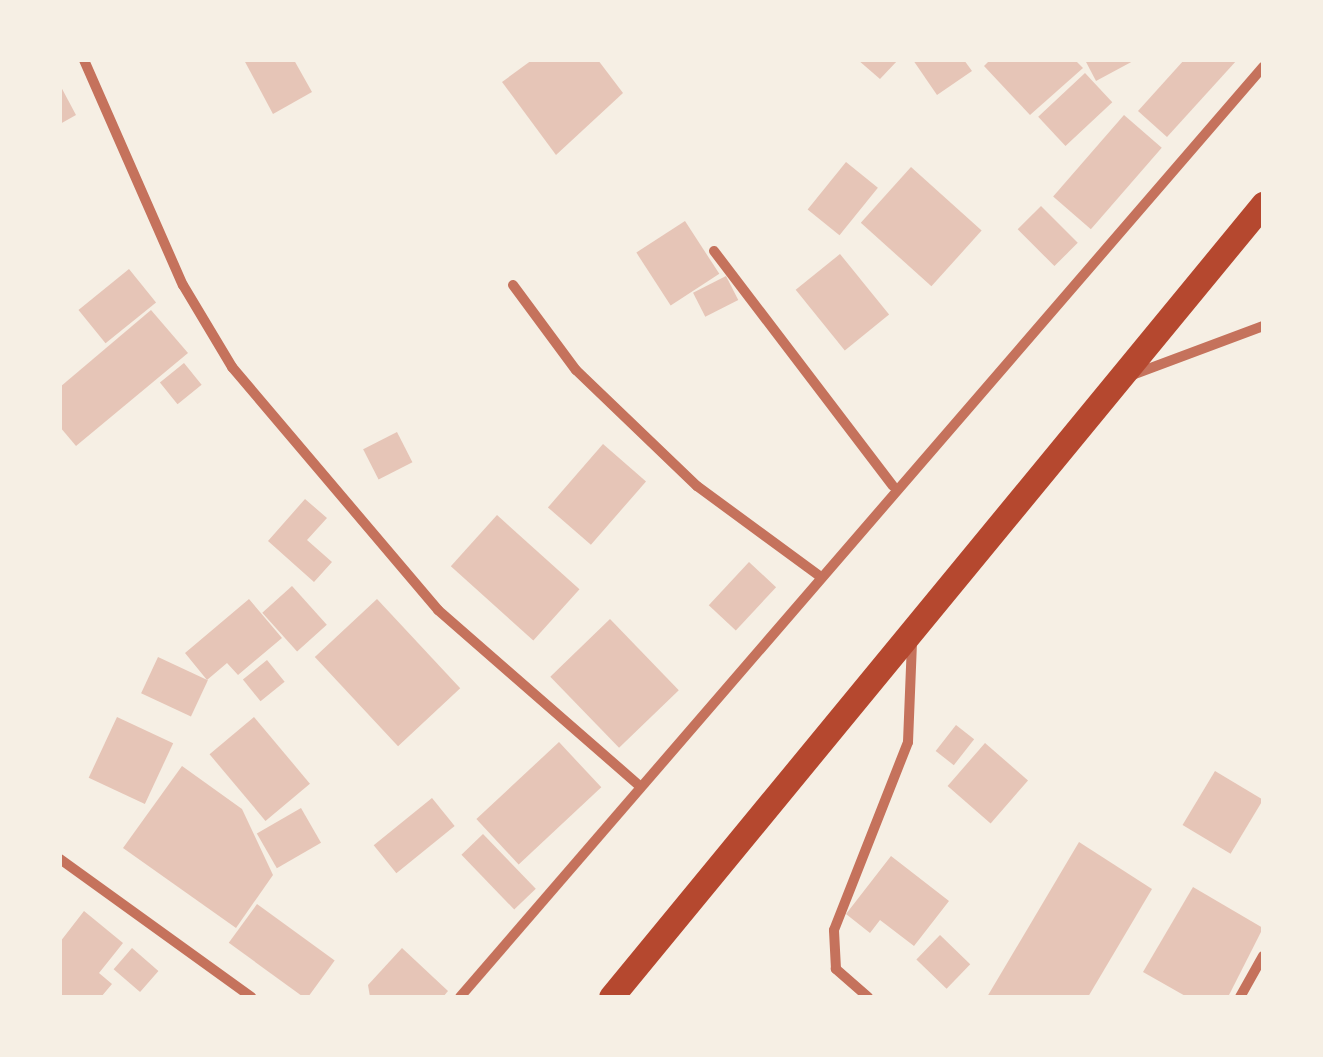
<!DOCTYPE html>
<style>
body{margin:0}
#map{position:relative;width:1323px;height:1057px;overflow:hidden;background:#f6efe4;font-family:"Fira Sans",sans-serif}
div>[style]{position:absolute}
.building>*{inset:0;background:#e6c5b7;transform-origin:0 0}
.minor>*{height:10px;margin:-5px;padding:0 5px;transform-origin:5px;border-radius:5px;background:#c5725c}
.primary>*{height:25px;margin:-12.5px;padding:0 12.5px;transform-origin:12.5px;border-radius:12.5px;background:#b5482f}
span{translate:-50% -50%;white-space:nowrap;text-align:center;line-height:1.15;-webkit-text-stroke:8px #f6efe4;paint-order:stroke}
.frame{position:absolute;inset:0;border:62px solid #f6efe4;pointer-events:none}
</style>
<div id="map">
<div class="building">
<div style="clip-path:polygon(244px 60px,294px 60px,312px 92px,273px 114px)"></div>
<div style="clip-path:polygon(532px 60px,598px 60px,623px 93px,556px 155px,502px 82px)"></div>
<div style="clip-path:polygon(858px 60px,898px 60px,880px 79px)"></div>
<div style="clip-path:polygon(913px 60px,964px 60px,972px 71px,937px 95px)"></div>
<div style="clip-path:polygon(990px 60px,1075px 60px,1083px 68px,1030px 115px,984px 66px)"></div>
<div style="clip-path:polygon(1085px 60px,1135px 60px,1096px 81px)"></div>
<div style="clip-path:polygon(1184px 60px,1237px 60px,1167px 137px,1138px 111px)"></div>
<div style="left:1085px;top:73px;width:40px;height:64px;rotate:47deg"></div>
<div style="clip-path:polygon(60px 85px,76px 115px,60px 124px)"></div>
<div style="left:1124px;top:115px;width:50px;height:108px;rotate:41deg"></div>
<div style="left:846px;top:162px;width:41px;height:61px;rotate:39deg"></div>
<div style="left:911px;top:167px;width:95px;height:75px;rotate:42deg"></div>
<div style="left:1041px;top:206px;width:52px;height:33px;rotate:45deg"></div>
<div style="left:685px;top:221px;width:63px;height:58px;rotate:57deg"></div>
<div style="left:840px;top:254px;width:78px;height:57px;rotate:51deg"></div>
<div style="left:129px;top:269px;width:43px;height:65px;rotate:51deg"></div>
<div style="left:726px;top:276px;width:27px;height:37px;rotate:63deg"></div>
<div style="clip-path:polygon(151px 310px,188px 353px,76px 446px,60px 427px,60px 387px)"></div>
<div style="left:184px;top:363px;width:28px;height:31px;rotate:51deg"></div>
<div style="left:397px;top:432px;width:34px;height:38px;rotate:63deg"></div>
<div style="left:603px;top:444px;width:57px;height:84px;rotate:41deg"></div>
<div style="clip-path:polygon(305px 499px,327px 518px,307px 540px,332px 562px,314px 582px,268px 541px)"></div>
<div style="left:497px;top:515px;width:111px;height:69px;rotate:42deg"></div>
<div style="left:749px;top:562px;width:37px;height:59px;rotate:43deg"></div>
<div style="left:292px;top:586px;width:52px;height:40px;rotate:48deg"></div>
<div style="clip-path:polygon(249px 599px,282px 638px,238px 675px,227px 663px,207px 680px,185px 653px)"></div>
<div style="left:377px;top:599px;width:122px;height:85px;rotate:47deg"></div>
<div style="left:610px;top:619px;width:99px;height:83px;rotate:46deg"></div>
<div style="left:158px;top:657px;width:55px;height:40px;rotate:25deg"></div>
<div style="left:267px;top:660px;width:28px;height:31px;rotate:51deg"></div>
<div style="left:117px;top:717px;width:62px;height:67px;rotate:25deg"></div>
<div style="left:254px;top:717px;width:87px;height:58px;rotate:50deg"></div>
<div style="left:956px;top:725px;width:23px;height:33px;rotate:38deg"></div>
<div style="left:559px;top:742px;width:62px;height:113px;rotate:47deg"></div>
<div style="left:985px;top:743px;width:57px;height:57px;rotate:41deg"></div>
<div style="clip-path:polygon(182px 766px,242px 809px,273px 875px,236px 928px,123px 848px)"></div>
<div style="left:1215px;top:771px;width:56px;height:63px;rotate:31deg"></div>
<div style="left:432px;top:798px;width:36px;height:75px;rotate:51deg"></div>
<div style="left:301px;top:808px;width:40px;height:51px;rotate:60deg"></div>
<div style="left:483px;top:834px;width:76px;height:30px;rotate:46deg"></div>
<div style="clip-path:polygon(1079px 842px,1152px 889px,1088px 997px,987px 997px)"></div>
<div style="clip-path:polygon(891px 856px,949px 901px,914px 946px,880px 920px,870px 933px,846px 914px)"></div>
<div style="clip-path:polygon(1193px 887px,1263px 928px,1228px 997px,1187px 997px,1143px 972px)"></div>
<div style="left:257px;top:904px;width:96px;height:48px;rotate:36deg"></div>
<div style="clip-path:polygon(84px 911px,123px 943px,99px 973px,112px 984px,101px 997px,60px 997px,60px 942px)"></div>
<div style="left:940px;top:935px;width:42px;height:34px;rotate:44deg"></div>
<div style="left:132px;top:948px;width:35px;height:28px;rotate:41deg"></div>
<div style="clip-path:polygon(402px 948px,448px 991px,443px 997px,370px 997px,368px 985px)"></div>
</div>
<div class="minor">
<div style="left:84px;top:60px;width:246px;rotate:66.3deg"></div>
<div style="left:183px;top:285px;width:96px;rotate:59.1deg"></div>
<div style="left:232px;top:367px;width:319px;rotate:49.7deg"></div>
<div style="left:438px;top:610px;width:268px;rotate:41.1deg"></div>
<div style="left:714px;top:251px;width:295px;rotate:52.7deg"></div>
<div style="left:513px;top:285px;width:106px;rotate:53.5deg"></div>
<div style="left:576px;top:370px;width:168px;rotate:43.8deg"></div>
<div style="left:697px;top:486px;width:150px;rotate:36.3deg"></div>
<div style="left:1132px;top:375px;width:140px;rotate:-20.5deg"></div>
<div style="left:60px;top:859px;width:236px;rotate:35.8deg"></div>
<div style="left:460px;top:997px;width:1229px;rotate:-49.19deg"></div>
<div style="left:868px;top:997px;width:43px;rotate:-138.8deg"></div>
<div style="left:836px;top:969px;width:39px;rotate:-93deg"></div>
<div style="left:834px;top:930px;width:202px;rotate:-68.5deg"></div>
<div style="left:908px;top:742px;width:100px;rotate:-87.7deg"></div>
<div style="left:1240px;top:997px;width:47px;rotate:-60.7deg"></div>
</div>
<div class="primary">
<div style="left:611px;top:997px;width:1027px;rotate:-50.57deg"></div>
</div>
<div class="frame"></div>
</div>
